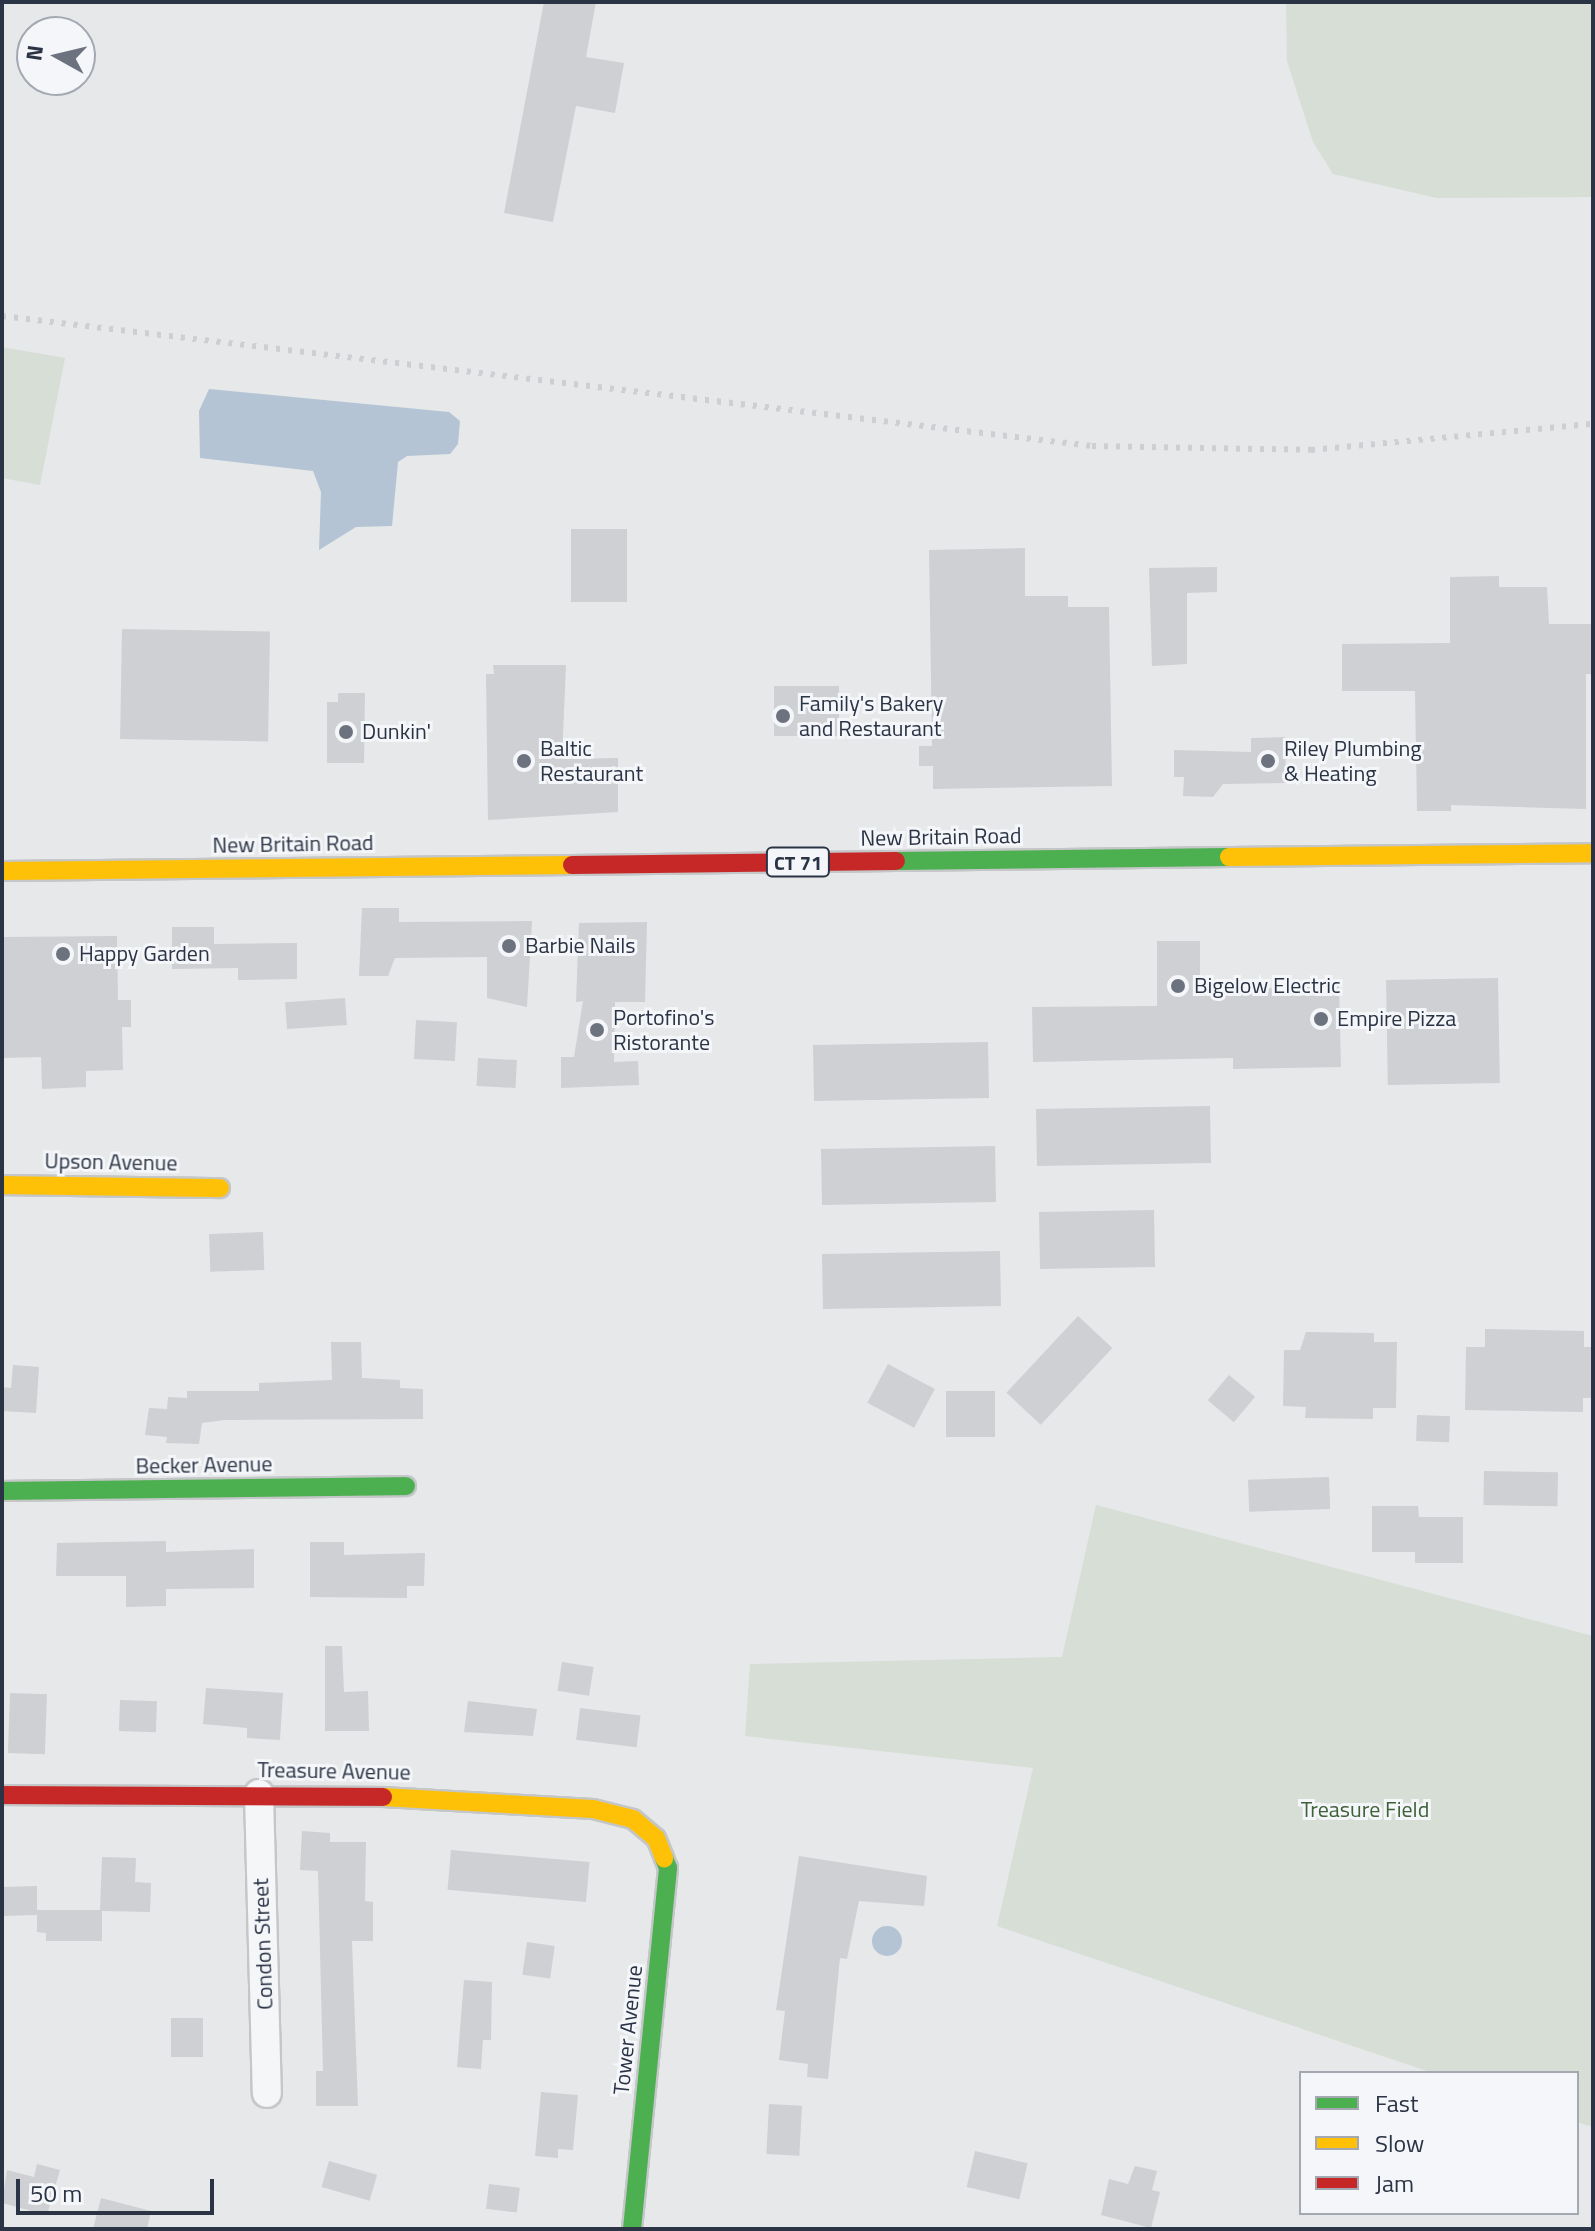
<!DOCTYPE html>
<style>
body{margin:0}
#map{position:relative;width:1595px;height:2231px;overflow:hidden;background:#e6e8ea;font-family:"Titillium Web",sans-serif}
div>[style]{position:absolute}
.green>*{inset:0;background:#d6ded6}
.water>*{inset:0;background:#b4c4d5}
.round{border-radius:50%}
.building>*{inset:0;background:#ced0d3;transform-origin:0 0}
.roads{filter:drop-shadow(2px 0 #c4c6c8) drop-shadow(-2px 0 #c4c6c8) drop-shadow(0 2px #c4c6c8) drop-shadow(0 -2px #c4c6c8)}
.street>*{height:28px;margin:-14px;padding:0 14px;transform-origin:14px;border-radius:14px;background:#f5f6f7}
.fast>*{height:18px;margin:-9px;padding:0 9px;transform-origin:9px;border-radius:9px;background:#4caf50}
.slow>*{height:18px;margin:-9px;padding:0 9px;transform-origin:9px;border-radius:9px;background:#ffc107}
.jam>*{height:18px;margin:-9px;padding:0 9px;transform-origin:9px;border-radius:9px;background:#c62828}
.rail>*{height:6px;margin-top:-3px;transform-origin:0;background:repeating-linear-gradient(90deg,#cecfd2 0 4px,transparent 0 12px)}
.dots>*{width:22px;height:22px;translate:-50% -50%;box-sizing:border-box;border:4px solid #f4f6f9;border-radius:50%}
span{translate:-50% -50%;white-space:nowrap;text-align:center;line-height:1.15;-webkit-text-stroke:6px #f4f6f9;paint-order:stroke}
.shield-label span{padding:2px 6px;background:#f4f6f9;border:2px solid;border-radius:6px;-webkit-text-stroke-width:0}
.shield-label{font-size:20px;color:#2b3445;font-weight:700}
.poi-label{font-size:22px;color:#2b3445}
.left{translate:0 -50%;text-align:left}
.street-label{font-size:22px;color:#2b3445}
.park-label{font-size:22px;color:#3f6138}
.frame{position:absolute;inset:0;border:4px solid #2b3445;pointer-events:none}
.legend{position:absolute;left:1299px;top:2071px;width:280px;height:144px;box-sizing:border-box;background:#f4f6f9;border:2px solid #a4a8b1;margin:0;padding:10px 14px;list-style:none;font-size:24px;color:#2b3445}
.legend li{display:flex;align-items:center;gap:16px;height:40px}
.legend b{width:40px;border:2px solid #a4a8b1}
.north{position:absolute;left:16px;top:16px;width:80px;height:80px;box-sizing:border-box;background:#f4f6f9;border:2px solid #a4a8b1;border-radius:50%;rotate:278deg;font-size:22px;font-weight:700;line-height:32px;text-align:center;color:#2b3445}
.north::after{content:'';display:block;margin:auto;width:28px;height:36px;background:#6c737f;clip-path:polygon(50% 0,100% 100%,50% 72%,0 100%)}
.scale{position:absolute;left:16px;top:2179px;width:198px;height:36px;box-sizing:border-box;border:4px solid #2b3445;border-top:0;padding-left:10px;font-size:24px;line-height:28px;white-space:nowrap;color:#2b3445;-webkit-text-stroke:6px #f4f6f9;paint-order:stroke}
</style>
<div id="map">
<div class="green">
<div style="clip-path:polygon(1286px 2px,1593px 2px,1593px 197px,1437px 198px,1333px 174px,1313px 142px,1287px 61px)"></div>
<div style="clip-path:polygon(2px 347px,65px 358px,40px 485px,2px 478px)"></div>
<div style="clip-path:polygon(1096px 1505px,1593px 1636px,1593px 2127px,1577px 2122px,1577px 2073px,1433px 2073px,997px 1926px,1033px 1768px,745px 1736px,750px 1664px,1062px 1657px)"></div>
</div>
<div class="water">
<div style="clip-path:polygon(209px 389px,449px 412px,460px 421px,458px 444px,450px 454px,407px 456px,398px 462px,392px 526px,356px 527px,319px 550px,321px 492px,313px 471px,200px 458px,199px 411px)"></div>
<div class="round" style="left:872px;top:1926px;width:30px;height:30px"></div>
</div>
<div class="building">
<div style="clip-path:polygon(544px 2px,596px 2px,586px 57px,624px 63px,615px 113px,576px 106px,553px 222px,504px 213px)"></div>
<div style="left:627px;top:529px;width:73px;height:56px;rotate:90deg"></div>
<div style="clip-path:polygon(1025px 548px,1025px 596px,1068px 596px,1068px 607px,1109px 607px,1112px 786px,933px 789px,933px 766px,919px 766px,919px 746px,932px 746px,929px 550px)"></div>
<div style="clip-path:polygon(1217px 567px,1217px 592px,1187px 593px,1187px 664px,1152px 666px,1149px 568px)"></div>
<div style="clip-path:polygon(1499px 576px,1499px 587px,1547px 587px,1549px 624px,1593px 624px,1593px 674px,1586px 674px,1586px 809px,1451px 805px,1451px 811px,1417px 811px,1415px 691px,1342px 691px,1342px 644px,1450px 643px,1450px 577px)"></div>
<div style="left:122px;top:629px;width:148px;height:110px;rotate:1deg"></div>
<div style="clip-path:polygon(493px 665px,566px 665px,562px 759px,618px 758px,618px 812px,488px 820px,486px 674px,494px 674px)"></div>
<div style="left:774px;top:686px;width:65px;height:50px"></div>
<div style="clip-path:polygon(338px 693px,365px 693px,364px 763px,327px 763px,327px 702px,338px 702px)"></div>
<div style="clip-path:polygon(1285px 737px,1286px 783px,1223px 784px,1213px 797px,1183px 796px,1184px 777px,1174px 777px,1174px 750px,1251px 752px,1251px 738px)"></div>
<div style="clip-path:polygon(362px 908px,399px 908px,399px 922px,532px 921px,527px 1007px,487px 998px,487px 957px,395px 958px,388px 976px,359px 976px)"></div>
<div style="clip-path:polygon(647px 922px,645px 1002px,615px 1002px,614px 1062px,638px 1061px,639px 1085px,561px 1088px,561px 1057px,574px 1057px,583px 1001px,576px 1002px,579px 923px)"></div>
<div style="clip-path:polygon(172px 927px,214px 927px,214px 944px,297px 943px,297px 979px,238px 980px,238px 968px,172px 969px)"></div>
<div style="clip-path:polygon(117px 936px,118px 1000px,131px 1000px,131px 1027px,122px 1027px,123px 1070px,86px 1071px,86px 1087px,42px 1089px,41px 1057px,2px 1058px,2px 937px)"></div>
<div style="clip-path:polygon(1157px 941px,1200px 941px,1200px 990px,1339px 986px,1341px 1067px,1233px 1069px,1233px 1058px,1033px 1062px,1032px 1007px,1157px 1006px)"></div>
<div style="left:1498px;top:978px;width:105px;height:112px;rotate:89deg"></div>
<div style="left:345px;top:998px;width:27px;height:60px;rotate:86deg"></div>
<div style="left:416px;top:1020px;width:41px;height:39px;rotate:3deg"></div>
<div style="left:988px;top:1042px;width:56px;height:175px;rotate:89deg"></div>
<div style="left:478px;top:1058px;width:39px;height:28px;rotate:3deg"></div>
<div style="left:1210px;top:1106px;width:57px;height:174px;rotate:89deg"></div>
<div style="left:995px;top:1146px;width:56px;height:174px;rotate:89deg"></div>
<div style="left:1154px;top:1210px;width:57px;height:115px;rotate:89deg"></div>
<div style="left:263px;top:1232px;width:38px;height:54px;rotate:88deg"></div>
<div style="left:1000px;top:1251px;width:55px;height:178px;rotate:89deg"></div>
<div style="left:1078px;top:1316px;width:47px;height:105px;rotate:43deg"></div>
<div style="clip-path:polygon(1485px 1329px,1584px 1331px,1584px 1347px,1593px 1347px,1593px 1398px,1583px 1398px,1583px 1412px,1465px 1410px,1466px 1347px,1485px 1347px)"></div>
<div style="clip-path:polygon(1306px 1332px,1374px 1333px,1374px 1342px,1397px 1342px,1396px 1408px,1373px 1408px,1373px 1419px,1305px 1418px,1306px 1407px,1283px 1406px,1284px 1350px,1300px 1350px)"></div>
<div style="clip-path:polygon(331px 1342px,361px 1342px,362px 1378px,400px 1380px,400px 1388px,423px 1389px,423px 1419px,225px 1420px,202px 1423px,199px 1444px,166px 1443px,167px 1437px,145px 1435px,149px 1408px,167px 1409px,168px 1397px,187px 1398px,187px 1391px,259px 1391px,259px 1383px,332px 1380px)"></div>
<div style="left:888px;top:1364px;width:53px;height:44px;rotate:28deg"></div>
<div style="clip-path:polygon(13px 1365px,39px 1367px,36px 1413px,2px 1411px,2px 1387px,11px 1388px)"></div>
<div style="left:1229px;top:1375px;width:34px;height:33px;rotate:40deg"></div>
<div style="left:946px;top:1391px;width:49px;height:46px"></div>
<div style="left:1417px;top:1415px;width:33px;height:26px;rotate:2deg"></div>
<div style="left:1484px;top:1471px;width:74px;height:34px;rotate:1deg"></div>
<div style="left:1329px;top:1477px;width:32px;height:81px;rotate:88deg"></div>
<div style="clip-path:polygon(1372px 1506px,1418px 1506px,1419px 1517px,1463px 1517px,1463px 1563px,1415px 1563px,1415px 1552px,1372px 1552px)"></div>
<div style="clip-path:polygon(166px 1541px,166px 1552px,254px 1549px,254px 1588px,166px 1589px,166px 1606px,126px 1607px,126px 1576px,56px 1576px,57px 1543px)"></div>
<div style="clip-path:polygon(310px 1542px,344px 1542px,344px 1555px,425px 1553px,424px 1586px,407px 1586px,407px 1598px,310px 1597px)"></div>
<div style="clip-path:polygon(325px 1646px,342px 1646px,344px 1692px,368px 1691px,369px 1731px,325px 1731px)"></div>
<div style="left:562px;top:1662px;width:32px;height:29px;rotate:9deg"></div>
<div style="clip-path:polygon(206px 1688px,283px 1693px,280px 1740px,247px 1738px,247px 1728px,203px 1724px)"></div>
<div style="left:10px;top:1693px;width:37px;height:60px;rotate:2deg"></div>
<div style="left:120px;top:1700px;width:37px;height:31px;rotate:2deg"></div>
<div style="clip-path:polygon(468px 1701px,537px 1709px,533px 1736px,464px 1732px)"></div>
<div style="left:580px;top:1708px;width:61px;height:32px;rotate:7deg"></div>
<div style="clip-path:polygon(302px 1831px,330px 1833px,330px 1842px,366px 1842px,365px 1901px,373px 1902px,373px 1941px,352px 1941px,358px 2106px,316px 2106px,316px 2071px,323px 2071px,318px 1871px,300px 1870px)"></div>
<div style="left:451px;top:1850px;width:139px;height:40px;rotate:5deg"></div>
<div style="clip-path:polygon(799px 1856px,927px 1876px,924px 1906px,859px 1901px,847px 1959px,840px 1958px,828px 2079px,807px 2077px,808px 2064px,779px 2060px,785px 2011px,776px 2010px)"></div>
<div style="clip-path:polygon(102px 1857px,136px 1858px,135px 1882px,151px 1883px,150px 1912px,102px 1911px,102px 1941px,46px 1941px,46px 1933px,37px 1932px,37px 1915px,2px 1916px,2px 1887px,37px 1886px,37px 1910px,100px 1910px)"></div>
<div style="left:527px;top:1942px;width:28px;height:33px;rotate:8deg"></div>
<div style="clip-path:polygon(464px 1980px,492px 1982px,491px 2040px,483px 2040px,481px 2069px,457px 2067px)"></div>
<div style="left:171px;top:2018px;width:32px;height:39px"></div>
<div style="clip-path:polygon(541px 2092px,578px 2095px,573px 2150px,558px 2149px,558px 2158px,535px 2156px)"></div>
<div style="left:769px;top:2104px;width:33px;height:50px;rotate:3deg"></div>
<div style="left:975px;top:2151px;width:54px;height:37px;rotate:13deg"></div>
<div style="left:329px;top:2161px;width:50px;height:27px;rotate:16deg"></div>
<div style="clip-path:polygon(37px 2164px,60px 2170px,47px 2215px,2px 2203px,7px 2170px,34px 2177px)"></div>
<div style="clip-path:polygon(1135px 2166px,1157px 2171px,1152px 2190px,1160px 2192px,1151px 2228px,1101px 2215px,1109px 2179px,1128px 2184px)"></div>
<div style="left:489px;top:2184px;width:31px;height:25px;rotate:7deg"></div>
<div style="clip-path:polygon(101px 2198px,151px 2211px,147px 2229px,93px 2229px)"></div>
</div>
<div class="roads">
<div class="street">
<div style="left:259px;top:1794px;width:299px;rotate:88.5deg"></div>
</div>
<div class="fast">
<div style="left:896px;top:861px;width:333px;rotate:-0.7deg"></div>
<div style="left:2px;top:1491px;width:404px;rotate:-0.7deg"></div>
<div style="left:632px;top:2229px;width:363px;rotate:-84.3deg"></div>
<div style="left:668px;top:1868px;width:11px;rotate:-112deg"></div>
</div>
<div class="slow">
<div style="left:1229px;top:857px;width:364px;rotate:-0.6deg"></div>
<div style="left:2px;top:871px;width:570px;rotate:-0.6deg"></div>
<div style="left:2px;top:1185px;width:218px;rotate:0.8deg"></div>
<div style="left:383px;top:1797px;width:210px;rotate:3.3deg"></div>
<div style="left:593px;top:1809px;width:41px;rotate:14deg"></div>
<div style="left:633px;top:1819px;width:30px;rotate:40deg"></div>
<div style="left:656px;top:1838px;width:22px;rotate:68deg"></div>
</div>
<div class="jam">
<div style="left:572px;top:865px;width:324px;rotate:-0.7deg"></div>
<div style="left:2px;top:1795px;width:381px;rotate:0.3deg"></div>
</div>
</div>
<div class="rail">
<div style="left:2px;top:316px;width:1098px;rotate:6.8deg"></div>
<div style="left:1092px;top:446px;width:219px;rotate:1deg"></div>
<div style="left:1311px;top:450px;width:283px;rotate:-5.3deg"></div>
</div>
<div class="dots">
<div style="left:783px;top:716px;background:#6c737f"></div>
<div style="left:346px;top:732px;background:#6c737f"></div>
<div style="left:524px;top:761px;background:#6c737f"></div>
<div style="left:1268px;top:761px;background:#6c737f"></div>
<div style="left:509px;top:946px;background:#6c737f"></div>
<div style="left:63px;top:954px;background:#6c737f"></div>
<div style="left:1178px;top:986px;background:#6c737f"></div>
<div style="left:1321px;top:1019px;background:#6c737f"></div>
<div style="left:597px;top:1030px;background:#6c737f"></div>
</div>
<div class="shield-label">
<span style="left:798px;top:862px">CT 71</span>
</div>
<div class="poi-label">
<span class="left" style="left:799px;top:716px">Family's Bakery<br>and Restaurant</span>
<span class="left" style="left:362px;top:732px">Dunkin'</span>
<span class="left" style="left:540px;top:761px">Baltic<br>Restaurant</span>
<span class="left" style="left:1284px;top:761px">Riley Plumbing<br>&amp; Heating</span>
<span class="left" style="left:525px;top:946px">Barbie Nails</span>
<span class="left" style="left:79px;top:954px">Happy Garden</span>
<span class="left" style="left:1194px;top:986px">Bigelow Electric</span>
<span class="left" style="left:613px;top:1030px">Portofino's<br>Ristorante</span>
<span class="left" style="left:1337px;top:1019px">Empire Pizza</span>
</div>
<div class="street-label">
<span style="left:941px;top:837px;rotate:-1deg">New Britain Road</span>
<span style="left:293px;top:844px;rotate:-1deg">New Britain Road</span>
<span style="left:111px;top:1162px;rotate:1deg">Upson Avenue</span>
<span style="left:204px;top:1465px;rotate:-1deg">Becker Avenue</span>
<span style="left:334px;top:1771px;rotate:1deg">Treasure Avenue</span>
<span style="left:263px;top:1944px;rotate:-92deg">Condon Street</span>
<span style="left:628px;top:2030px;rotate:-84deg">Tower Avenue</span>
</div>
<div class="park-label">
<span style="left:1365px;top:1810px">Treasure Field</span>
</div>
<div class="frame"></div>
<ul class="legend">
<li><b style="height:10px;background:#4caf50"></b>Fast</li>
<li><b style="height:10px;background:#ffc107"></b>Slow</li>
<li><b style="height:10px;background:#c62828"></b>Jam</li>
</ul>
<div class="north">N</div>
<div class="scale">50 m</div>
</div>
